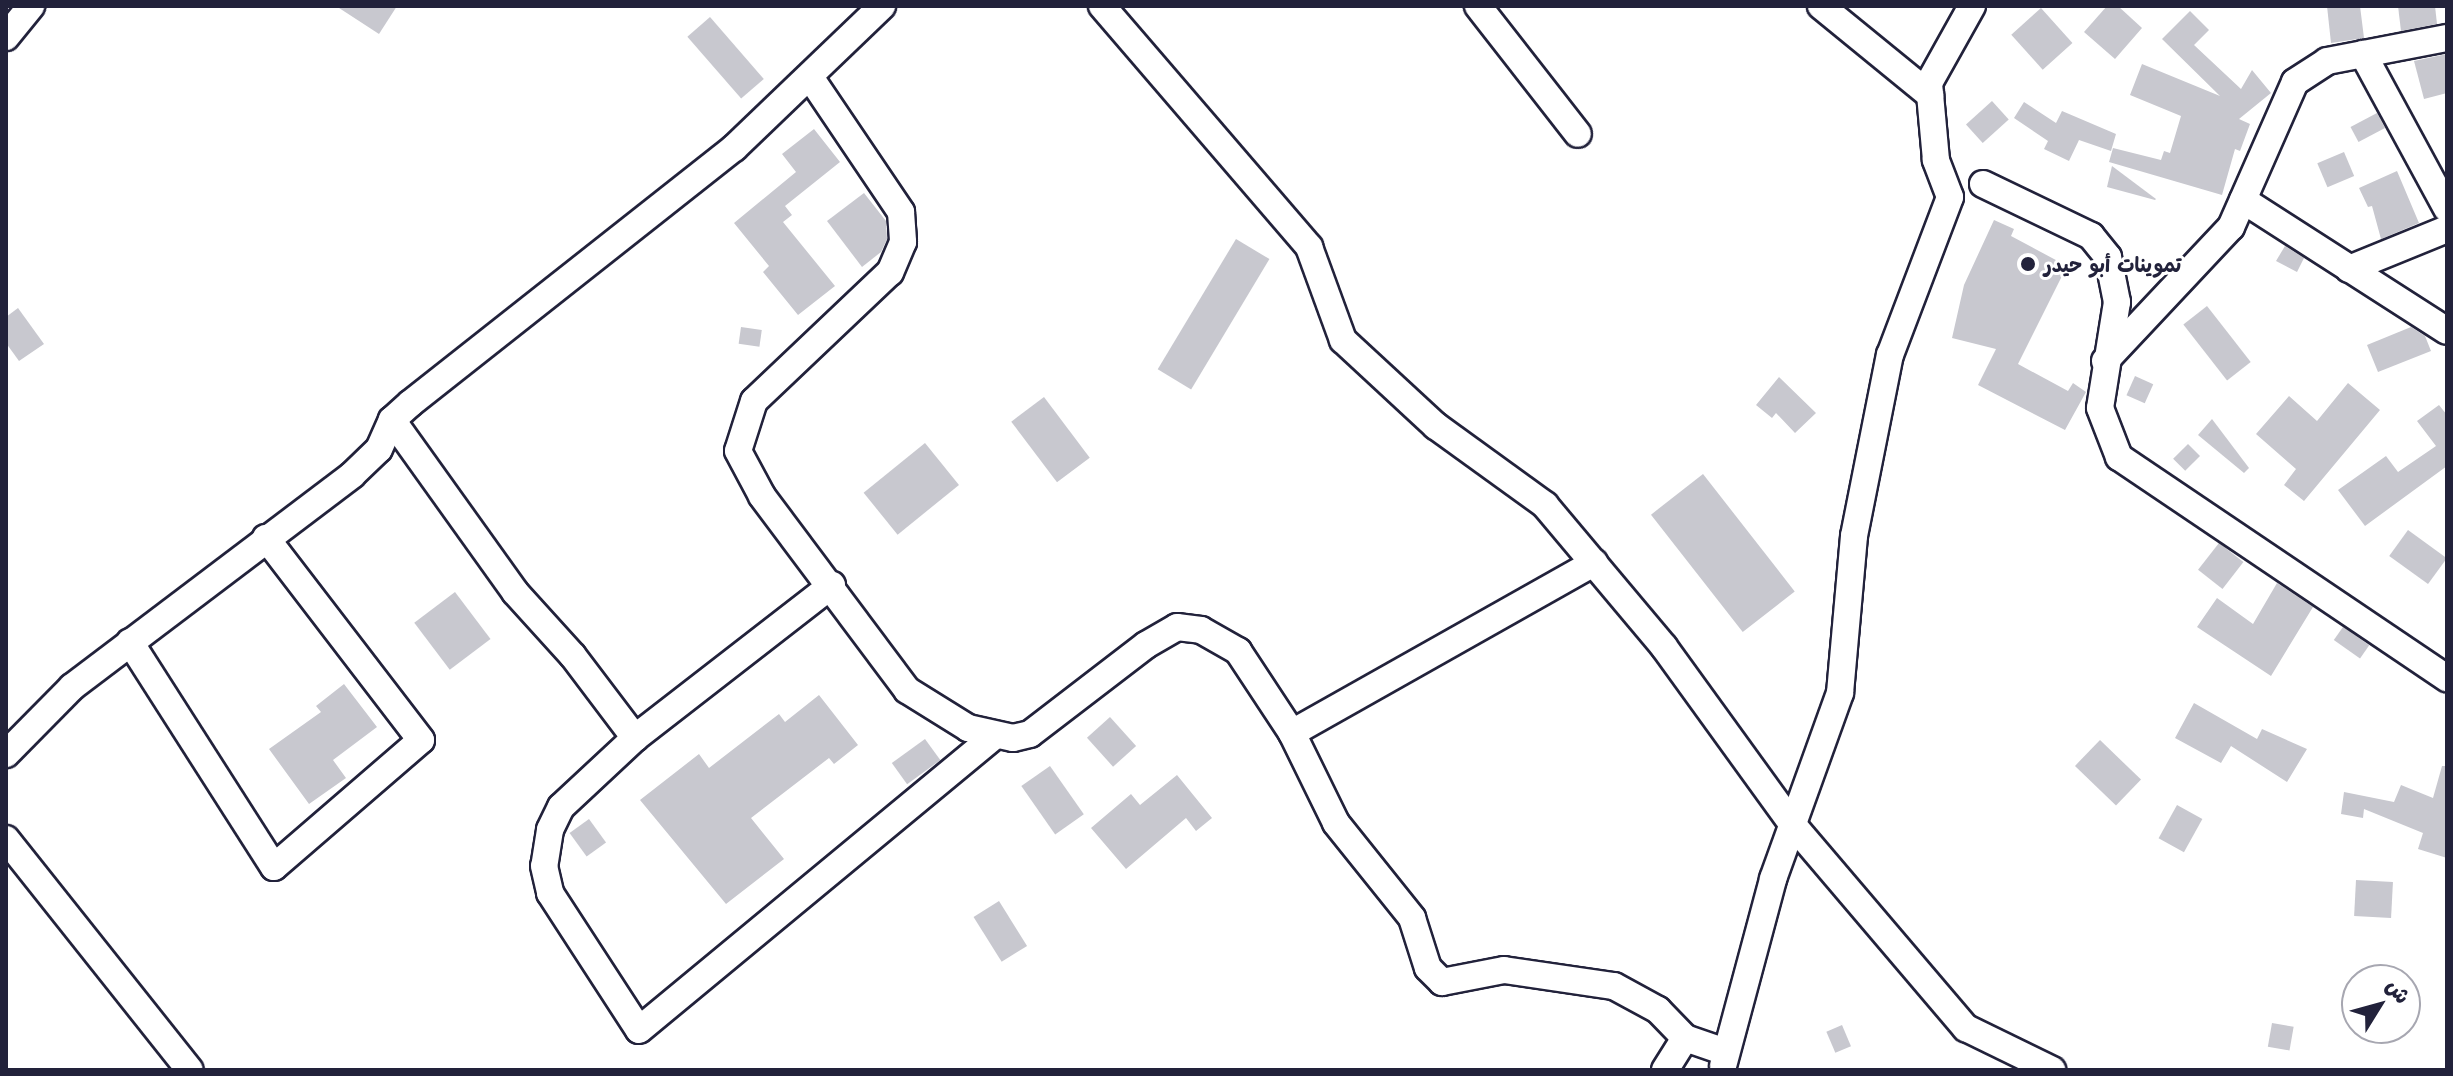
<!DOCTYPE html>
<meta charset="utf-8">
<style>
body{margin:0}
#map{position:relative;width:2453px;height:1076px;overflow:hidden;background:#fff;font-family:Mali,"Playpen Sans Arabic",sans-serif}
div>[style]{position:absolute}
.building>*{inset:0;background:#c8c8cf;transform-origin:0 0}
.roads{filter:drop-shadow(2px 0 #22223b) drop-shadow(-2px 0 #22223b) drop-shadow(0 2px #22223b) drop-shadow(0 -2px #22223b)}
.street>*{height:26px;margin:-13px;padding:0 13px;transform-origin:13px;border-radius:13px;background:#fff}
.dots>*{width:22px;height:22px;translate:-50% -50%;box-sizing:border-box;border:4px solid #fff;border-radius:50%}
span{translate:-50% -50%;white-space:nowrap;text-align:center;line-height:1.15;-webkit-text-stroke:6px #fff;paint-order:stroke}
.poi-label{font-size:20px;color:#22223b;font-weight:700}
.left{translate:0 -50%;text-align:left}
.frame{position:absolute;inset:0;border:8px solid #22223b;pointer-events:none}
.north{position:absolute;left:2341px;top:964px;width:80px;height:80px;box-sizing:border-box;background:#fff;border:2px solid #a7a7b1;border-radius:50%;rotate:53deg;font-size:22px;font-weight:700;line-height:32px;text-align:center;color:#22223b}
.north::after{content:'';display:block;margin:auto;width:28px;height:36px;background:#22223b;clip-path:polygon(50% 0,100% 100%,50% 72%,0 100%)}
</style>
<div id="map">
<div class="building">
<div style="clip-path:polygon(336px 6px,397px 6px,379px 34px)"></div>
<div style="clip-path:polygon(2107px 6px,2118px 6px,2142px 28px,2115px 59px,2084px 32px)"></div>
<div style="clip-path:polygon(2327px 6px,2360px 6px,2364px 38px,2331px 43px)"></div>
<div style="clip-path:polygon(2398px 6px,2435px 6px,2437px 24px,2401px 31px)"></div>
<div style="left:2041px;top:8px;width:47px;height:40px;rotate:48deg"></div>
<div style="clip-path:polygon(2190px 11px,2209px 30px,2194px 45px,2241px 89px,2252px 70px,2271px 93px,2239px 119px,2250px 124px,2240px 151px,2235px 149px,2222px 195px,2109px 162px,2113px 148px,2161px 160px,2164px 151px,2170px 153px,2181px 116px,2130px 95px,2142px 64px,2220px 96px,2162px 39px)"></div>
<div style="left:710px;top:17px;width:82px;height:30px;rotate:49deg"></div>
<div style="clip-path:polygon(2447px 54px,2447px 93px,2424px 99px,2414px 61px)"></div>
<div style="left:1992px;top:101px;width:25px;height:35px;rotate:48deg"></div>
<div style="clip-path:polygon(2024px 102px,2056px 123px,2062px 111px,2116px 134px,2111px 151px,2079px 140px,2069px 161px,2044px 149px,2048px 141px,2014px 118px)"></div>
<div style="left:2377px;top:113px;width:17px;height:30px;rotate:62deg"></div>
<div style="clip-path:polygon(814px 129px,840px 162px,785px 206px,792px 215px,783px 222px,835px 286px,798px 315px,763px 272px,769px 266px,734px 223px,796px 172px,782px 154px)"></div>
<div style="left:2344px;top:152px;width:26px;height:29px;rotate:67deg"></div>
<div style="clip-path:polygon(2112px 166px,2156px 199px,2155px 200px,2107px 187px)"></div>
<div style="clip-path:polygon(2397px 171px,2419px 223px,2381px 239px,2372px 206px,2368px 207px,2359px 188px)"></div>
<div style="clip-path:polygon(864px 193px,886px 221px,887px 239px,881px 252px,862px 267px,827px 221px)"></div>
<div style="clip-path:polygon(1994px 220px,2014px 229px,2011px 236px,2067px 266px,2018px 364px,2068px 391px,2073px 383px,2086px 392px,2065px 430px,1978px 385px,1996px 349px,1952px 338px,1964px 285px)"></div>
<div style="left:1236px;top:239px;width:39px;height:152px;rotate:31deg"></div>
<div style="clip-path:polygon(2285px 246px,2304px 258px,2297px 272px,2276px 261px)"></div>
<div style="left:2207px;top:306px;width:71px;height:30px;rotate:52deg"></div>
<div style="clip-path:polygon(18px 308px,44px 344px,19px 361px,6px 343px,6px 317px)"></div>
<div style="left:741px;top:327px;width:21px;height:17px;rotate:8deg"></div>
<div style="clip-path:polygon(2411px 327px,2425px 336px,2431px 351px,2378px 372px,2367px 345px)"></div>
<div style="left:2135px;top:376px;width:20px;height:21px;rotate:24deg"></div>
<div style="clip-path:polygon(1779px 377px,1816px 413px,1795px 433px,1776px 413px,1772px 418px,1756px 405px)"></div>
<div style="clip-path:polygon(2348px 383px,2380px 410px,2304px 501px,2284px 485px,2296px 469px,2256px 434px,2289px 396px,2317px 421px)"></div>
<div style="left:1044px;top:397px;width:76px;height:41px;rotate:53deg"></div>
<div style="clip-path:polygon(2439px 405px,2447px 415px,2447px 466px,2365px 526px,2338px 490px,2386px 456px,2398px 472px,2436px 446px,2417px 421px)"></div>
<div style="clip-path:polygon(2212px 419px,2249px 468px,2244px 473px,2198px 435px)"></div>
<div style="left:925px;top:443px;width:54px;height:79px;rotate:51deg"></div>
<div style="left:2188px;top:444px;width:17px;height:21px;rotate:45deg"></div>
<div style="left:1703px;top:474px;width:149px;height:66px;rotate:52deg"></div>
<div style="left:2408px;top:530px;width:48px;height:32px;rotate:36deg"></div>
<div style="left:2219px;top:543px;width:31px;height:34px;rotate:38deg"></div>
<div style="clip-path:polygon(2277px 583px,2313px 607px,2271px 676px,2197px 627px,2217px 598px,2253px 624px)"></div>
<div style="left:455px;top:592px;width:59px;height:51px;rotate:53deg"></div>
<div style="left:2343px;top:627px;width:32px;height:16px;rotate:35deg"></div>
<div style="clip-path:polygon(344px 684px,377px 727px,333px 760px,346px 778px,309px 804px,269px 749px,321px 712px,316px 706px)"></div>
<div style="clip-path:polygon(819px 695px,858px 745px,834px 764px,829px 758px,751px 818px,784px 859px,726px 904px,640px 800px,699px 754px,709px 768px,779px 714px,785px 722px)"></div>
<div style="clip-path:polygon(2194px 703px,2257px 739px,2262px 729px,2307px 749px,2287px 782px,2231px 746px,2221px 763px,2175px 738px)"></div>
<div style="left:1110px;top:717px;width:39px;height:31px;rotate:48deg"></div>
<div style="left:925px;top:739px;width:26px;height:41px;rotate:54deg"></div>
<div style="left:2100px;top:740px;width:57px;height:36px;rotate:44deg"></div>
<div style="left:1050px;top:766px;width:59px;height:35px;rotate:55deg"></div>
<div style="clip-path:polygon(2442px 766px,2447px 766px,2447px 858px,2418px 849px,2423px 833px,2364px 809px,2363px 818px,2341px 814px,2344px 792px,2394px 802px,2401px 785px,2433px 798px)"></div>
<div style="clip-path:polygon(1177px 775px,1212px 818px,1196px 831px,1186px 818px,1126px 869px,1091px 828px,1131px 794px,1140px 805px)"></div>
<div style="left:2177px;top:805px;width:29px;height:38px;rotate:29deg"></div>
<div style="left:589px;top:819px;width:29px;height:24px;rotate:54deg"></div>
<div style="left:2356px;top:880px;width:37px;height:36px;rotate:3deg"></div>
<div style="left:999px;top:901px;width:53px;height:30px;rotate:58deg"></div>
<div style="left:2272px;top:1023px;width:22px;height:24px;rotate:10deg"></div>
<div style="left:1842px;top:1025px;width:23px;height:17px;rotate:67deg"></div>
</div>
<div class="roads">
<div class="street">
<div style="left:1102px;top:6px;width:318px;rotate:49.3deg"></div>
<div style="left:1309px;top:247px;width:99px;rotate:69.9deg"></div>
<div style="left:1343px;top:340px;width:127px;rotate:42.8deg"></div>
<div style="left:1436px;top:426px;width:135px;rotate:35.9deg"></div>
<div style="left:1545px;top:505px;width:185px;rotate:50deg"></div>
<div style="left:1664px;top:647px;width:220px;rotate:54.1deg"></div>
<div style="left:1793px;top:825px;width:267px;rotate:49.6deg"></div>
<div style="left:1966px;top:1028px;width:96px;rotate:26deg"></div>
<div style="left:1478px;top:6px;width:162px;rotate:52deg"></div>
<div style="left:1821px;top:6px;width:141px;rotate:39.2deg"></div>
<div style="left:6px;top:37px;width:40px;rotate:-51deg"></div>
<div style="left:2363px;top:54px;width:176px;rotate:61.5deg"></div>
<div style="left:810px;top:77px;width:163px;rotate:56deg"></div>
<div style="left:901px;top:212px;width:30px;rotate:86deg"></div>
<div style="left:903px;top:242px;width:33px;rotate:113deg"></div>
<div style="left:890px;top:272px;width:187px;rotate:136.5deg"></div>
<div style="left:754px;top:401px;width:52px;rotate:107.7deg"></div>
<div style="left:738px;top:451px;width:51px;rotate:61.9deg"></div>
<div style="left:762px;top:496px;width:242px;rotate:53.2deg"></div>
<div style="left:907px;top:690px;width:72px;rotate:31.9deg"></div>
<div style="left:968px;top:728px;width:46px;rotate:12.5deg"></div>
<div style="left:1013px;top:738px;width:17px;rotate:-13deg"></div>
<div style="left:1030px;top:734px;width:146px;rotate:-37.5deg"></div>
<div style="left:1146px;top:645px;width:36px;rotate:-30deg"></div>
<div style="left:1177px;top:627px;width:24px;rotate:7deg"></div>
<div style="left:1201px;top:630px;width:43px;rotate:29.6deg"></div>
<div style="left:1238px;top:651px;width:98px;rotate:56.6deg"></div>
<div style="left:1292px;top:733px;width:100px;rotate:63.9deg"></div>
<div style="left:1336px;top:823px;width:122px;rotate:51.3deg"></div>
<div style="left:1412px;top:918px;width:52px;rotate:72.3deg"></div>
<div style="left:1428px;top:968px;width:20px;rotate:45deg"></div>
<div style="left:1442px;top:982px;width:63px;rotate:-11deg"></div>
<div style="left:1504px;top:970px;width:111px;rotate:8.3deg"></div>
<div style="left:1614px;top:986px;width:50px;rotate:28.6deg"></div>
<div style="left:1658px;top:1010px;width:39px;rotate:46deg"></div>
<div style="left:1685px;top:1038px;width:43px;rotate:18.9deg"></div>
<div style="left:1983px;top:184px;width:120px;rotate:25.7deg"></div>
<div style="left:2091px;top:236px;width:27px;rotate:51deg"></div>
<div style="left:2108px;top:257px;width:46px;rotate:78.7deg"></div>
<div style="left:2117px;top:302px;width:107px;rotate:99.1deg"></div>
<div style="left:2100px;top:408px;width:53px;rotate:68.8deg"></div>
<div style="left:2119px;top:457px;width:396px;rotate:34deg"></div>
<div style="left:2243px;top:200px;width:242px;rotate:32.7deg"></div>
<div style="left:2349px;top:269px;width:106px;rotate:-22.2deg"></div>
<div style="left:2105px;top:361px;width:184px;rotate:-46.8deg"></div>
<div style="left:2231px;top:227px;width:158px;rotate:-66.2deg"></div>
<div style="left:2295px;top:82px;width:38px;rotate:-33deg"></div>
<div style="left:2327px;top:61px;width:122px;rotate:-10.9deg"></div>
<div style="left:392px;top:420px;width:211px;rotate:54.4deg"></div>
<div style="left:515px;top:592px;width:86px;rotate:47.8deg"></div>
<div style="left:573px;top:656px;width:103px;rotate:52.9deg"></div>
<div style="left:832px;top:585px;width:249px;rotate:142.2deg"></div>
<div style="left:635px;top:738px;width:101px;rotate:137deg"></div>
<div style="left:561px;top:807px;width:25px;rotate:116deg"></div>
<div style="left:550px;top:830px;width:36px;rotate:99deg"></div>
<div style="left:544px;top:866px;width:28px;rotate:77deg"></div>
<div style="left:550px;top:893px;width:163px;rotate:57deg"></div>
<div style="left:639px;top:1030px;width:460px;rotate:-39.6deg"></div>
<div style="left:130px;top:642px;width:267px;rotate:57.4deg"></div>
<div style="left:274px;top:867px;width:194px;rotate:-40.8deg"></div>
<div style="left:421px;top:740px;width:255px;rotate:-127.5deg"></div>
<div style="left:1292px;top:733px;width:347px;rotate:-29.4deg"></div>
<div style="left:6px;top:754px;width:94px;rotate:-45.4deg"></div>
<div style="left:72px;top:687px;width:351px;rotate:-37.1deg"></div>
<div style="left:352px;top:475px;width:37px;rotate:-44deg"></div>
<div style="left:379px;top:449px;width:32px;rotate:-66deg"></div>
<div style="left:392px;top:420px;width:25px;rotate:-42deg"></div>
<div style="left:411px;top:403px;width:412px;rotate:-38.3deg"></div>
<div style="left:734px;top:148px;width:205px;rotate:-43.8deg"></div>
<div style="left:6px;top:839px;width:295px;rotate:51.5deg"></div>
<div style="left:1723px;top:1066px;width:194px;rotate:-75deg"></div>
<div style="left:1773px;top:879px;width:198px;rotate:-70.2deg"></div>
<div style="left:1840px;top:693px;width:158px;rotate:-84.9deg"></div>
<div style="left:1854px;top:536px;width:185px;rotate:-78.8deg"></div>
<div style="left:1890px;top:355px;width:169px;rotate:-69.2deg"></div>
<div style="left:1950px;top:197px;width:40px;rotate:-111deg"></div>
<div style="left:1936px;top:160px;width:77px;rotate:-95.2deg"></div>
<div style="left:1929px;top:83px;width:88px;rotate:-60.8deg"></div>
<div style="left:1665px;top:1070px;width:38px;rotate:-58deg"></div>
</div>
</div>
<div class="dots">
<div style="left:2028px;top:264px;background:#22223b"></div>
</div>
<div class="poi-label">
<span class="left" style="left:2044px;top:264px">تموينات أبو حيدر</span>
</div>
<div class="frame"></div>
<div class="north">ش</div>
</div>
